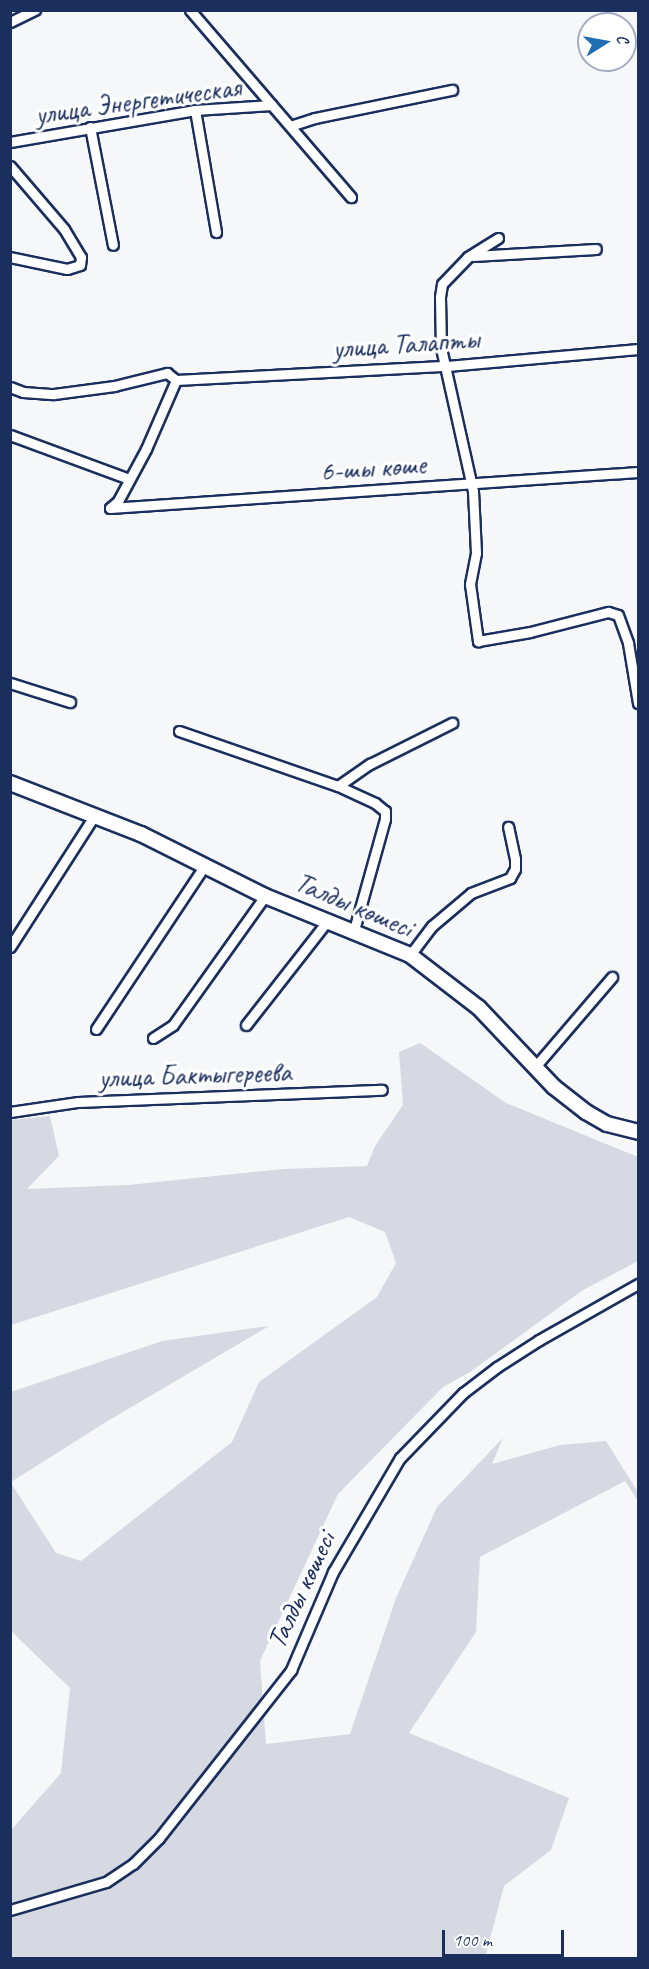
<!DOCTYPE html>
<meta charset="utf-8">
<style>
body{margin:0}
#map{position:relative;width:649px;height:1969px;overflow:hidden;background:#f6f7f9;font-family:Caveat,sans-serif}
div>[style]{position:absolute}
.green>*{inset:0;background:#d6d9e2}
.roads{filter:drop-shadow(2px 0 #1b2f5e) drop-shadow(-2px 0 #1b2f5e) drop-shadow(0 2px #1b2f5e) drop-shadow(0 -2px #1b2f5e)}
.street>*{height:9px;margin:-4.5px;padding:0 4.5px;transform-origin:4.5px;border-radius:4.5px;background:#fff}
.secondary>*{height:14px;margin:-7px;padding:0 7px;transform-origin:7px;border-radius:7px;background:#fff}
span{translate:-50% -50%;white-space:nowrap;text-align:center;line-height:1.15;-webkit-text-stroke:6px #fff;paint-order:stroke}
.street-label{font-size:28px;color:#1b2f5e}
.frame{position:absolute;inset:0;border:12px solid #1b2f5e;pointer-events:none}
.north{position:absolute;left:577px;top:12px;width:60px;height:60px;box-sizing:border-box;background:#fff;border:2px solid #a4acbf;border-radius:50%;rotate:79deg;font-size:16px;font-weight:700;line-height:24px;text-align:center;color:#1b2f5e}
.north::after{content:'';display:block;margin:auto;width:21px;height:27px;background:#1f6fb2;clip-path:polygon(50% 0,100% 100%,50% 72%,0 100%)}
.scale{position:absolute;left:442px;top:1930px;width:122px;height:27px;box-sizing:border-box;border:3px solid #1b2f5e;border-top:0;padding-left:8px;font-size:18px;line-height:21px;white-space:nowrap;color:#1b2f5e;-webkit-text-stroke:4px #fff;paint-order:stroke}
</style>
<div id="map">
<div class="green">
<div style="clip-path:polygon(420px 1043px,506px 1103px,638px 1157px,638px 1261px,583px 1290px,470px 1372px,443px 1387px,338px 1494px,260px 1661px,266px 1744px,350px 1734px,396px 1598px,437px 1507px,503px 1438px,492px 1464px,560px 1445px,606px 1441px,638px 1492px,638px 1501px,625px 1481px,480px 1557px,476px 1632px,409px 1733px,569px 1798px,551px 1850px,504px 1886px,485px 1958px,11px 1958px,11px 1830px,61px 1773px,70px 1688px,11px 1631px,11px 1483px,56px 1553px,81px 1561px,232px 1442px,259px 1382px,377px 1297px,396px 1263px,385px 1232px,349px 1217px,11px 1325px,11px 1120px,50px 1116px,59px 1156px,27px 1189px,128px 1185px,284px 1169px,367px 1166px,375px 1146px,403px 1105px,399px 1052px)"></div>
<div style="clip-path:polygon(269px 1326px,106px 1422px,11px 1482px,11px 1392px,162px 1341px)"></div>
</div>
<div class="roads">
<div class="street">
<div style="left:190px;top:10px;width:247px;rotate:49.3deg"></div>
<div style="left:10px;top:22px;width:28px;rotate:-26deg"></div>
<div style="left:195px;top:110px;width:124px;rotate:80.2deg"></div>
<div style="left:290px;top:126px;width:26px;rotate:-18deg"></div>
<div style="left:315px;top:118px;width:140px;rotate:-11.6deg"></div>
<div style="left:90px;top:127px;width:120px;rotate:79deg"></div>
<div style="left:10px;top:142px;width:188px;rotate:-9.8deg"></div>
<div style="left:195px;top:110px;width:77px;rotate:-3.7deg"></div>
<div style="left:10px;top:166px;width:83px;rotate:49.4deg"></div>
<div style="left:64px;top:229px;width:33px;rotate:59deg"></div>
<div style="left:81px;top:257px;width:8px;rotate:97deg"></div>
<div style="left:80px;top:265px;width:14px;rotate:163deg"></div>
<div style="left:67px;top:269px;width:58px;rotate:-168.1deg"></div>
<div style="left:498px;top:238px;width:36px;rotate:148deg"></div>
<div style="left:468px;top:257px;width:37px;rotate:134deg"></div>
<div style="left:442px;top:284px;width:13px;rotate:99deg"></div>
<div style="left:440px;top:297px;width:51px;rotate:88.9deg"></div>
<div style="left:441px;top:348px;width:147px;rotate:77.4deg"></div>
<div style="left:473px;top:491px;width:62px;rotate:87.2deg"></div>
<div style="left:476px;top:553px;width:32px;rotate:101deg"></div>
<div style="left:470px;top:584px;width:58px;rotate:82deg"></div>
<div style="left:478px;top:641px;width:53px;rotate:-9.8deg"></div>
<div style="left:530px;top:632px;width:81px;rotate:-14.4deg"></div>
<div style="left:608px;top:612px;width:10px;rotate:17deg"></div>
<div style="left:618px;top:615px;width:30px;rotate:70deg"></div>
<div style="left:628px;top:643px;width:61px;rotate:80.5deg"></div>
<div style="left:473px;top:256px;width:123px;rotate:-3.3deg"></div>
<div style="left:176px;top:380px;width:271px;rotate:-3deg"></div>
<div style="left:447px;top:366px;width:192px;rotate:-5.1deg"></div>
<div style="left:10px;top:387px;width:14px;rotate:21deg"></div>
<div style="left:23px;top:392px;width:31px;rotate:4deg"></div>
<div style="left:54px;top:394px;width:61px;rotate:-7.6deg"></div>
<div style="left:114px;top:386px;width:55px;rotate:-13.8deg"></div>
<div style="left:167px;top:373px;width:11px;rotate:38deg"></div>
<div style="left:10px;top:435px;width:127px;rotate:20.3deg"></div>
<div style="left:110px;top:508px;width:529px;rotate:-3.9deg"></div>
<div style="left:110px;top:508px;width:11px;rotate:-41deg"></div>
<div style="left:118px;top:501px;width:59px;rotate:-61.7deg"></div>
<div style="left:146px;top:449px;width:75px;rotate:-66.5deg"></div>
<div style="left:10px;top:683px;width:63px;rotate:17.6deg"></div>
<div style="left:179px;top:731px;width:168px;rotate:19.1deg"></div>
<div style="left:338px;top:786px;width:41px;rotate:24.7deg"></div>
<div style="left:375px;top:803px;width:13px;rotate:39deg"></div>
<div style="left:385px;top:811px;width:8px;rotate:90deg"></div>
<div style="left:385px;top:819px;width:115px;rotate:105.6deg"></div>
<div style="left:338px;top:786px;width:39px;rotate:-35deg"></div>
<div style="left:370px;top:764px;width:92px;rotate:-26.6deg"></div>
<div style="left:10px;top:947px;width:156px;rotate:-57.3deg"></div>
<div style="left:410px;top:955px;width:36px;rotate:-53deg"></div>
<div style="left:432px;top:926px;width:51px;rotate:-40.2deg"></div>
<div style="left:471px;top:893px;width:42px;rotate:-21deg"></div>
<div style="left:510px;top:878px;width:10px;rotate:-61deg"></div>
<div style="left:515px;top:869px;width:10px;rotate:-90deg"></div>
<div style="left:515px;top:859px;width:33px;rotate:-102deg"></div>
<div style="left:246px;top:1025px;width:133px;rotate:-52deg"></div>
<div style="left:96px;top:1029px;width:197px;rotate:-56.4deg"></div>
<div style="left:153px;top:1038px;width:24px;rotate:-33deg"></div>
<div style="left:173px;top:1025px;width:158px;rotate:-54.5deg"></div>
<div style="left:534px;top:1068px;width:120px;rotate:-49.4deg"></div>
<div style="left:10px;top:1112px;width:69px;rotate:-8.4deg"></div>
<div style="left:78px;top:1102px;width:304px;rotate:-2.3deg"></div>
<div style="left:10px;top:1910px;width:100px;rotate:-16.3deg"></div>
<div style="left:106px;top:1882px;width:32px;rotate:-34deg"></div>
<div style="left:133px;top:1864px;width:37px;rotate:-45deg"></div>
<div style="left:159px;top:1838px;width:214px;rotate:-51.8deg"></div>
<div style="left:291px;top:1670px;width:107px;rotate:-66.8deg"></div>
<div style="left:333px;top:1572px;width:132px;rotate:-59.6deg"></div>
<div style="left:400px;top:1458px;width:91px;rotate:-45.9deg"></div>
<div style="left:463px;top:1393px;width:43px;rotate:-37.4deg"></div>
<div style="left:497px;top:1367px;width:50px;rotate:-32.7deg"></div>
<div style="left:539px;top:1340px;width:114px;rotate:-29.5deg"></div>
</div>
<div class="secondary">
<div style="left:10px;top:783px;width:141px;rotate:21.3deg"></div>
<div style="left:141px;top:834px;width:139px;rotate:26.6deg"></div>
<div style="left:265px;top:896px;width:157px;rotate:22.1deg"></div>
<div style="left:410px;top:955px;width:87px;rotate:37.5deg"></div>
<div style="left:479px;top:1008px;width:109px;rotate:46.5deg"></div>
<div style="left:554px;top:1087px;width:41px;rotate:38deg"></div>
<div style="left:586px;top:1112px;width:24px;rotate:30deg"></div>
<div style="left:607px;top:1124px;width:32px;rotate:14deg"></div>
</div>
</div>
<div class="street-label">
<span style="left:138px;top:101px;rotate:-8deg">улица Энергетическая</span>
<span style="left:406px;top:344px;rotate:-4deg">улица Талапты</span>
<span style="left:373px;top:468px;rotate:-4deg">6-шы көше</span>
<span style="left:354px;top:905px;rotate:23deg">Талды көшесі</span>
<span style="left:195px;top:1075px;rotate:-2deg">улица Бактыгереева</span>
<span style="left:301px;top:1590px;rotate:-65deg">Талды көшесі</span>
</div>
<div class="frame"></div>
<div class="north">С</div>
<div class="scale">100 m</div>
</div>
